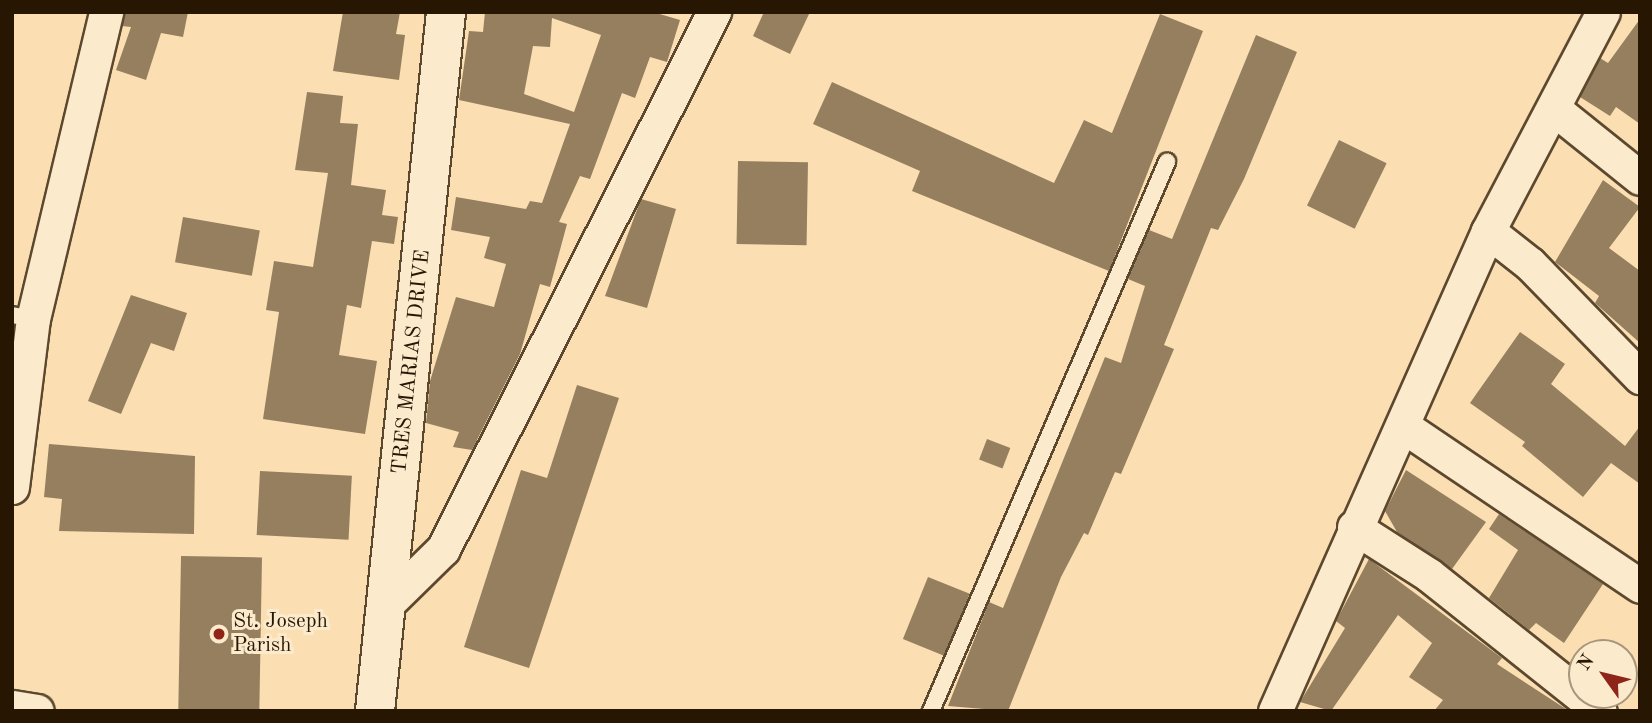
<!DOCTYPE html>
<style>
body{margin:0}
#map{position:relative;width:1652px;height:723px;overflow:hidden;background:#fbdfb2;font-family:"Old Standard TT",serif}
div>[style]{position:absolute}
.building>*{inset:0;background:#957f5e;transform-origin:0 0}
.roads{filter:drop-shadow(2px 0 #5c482e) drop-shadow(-2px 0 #5c482e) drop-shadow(0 2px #5c482e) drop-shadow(0 -2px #5c482e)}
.service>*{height:16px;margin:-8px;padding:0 8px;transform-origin:8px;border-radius:8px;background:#fceacd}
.minor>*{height:33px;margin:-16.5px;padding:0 16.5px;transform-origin:16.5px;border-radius:16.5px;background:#fceacd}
.secondary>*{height:38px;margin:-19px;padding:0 19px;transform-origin:19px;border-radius:19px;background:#fceacd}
.dots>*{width:19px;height:19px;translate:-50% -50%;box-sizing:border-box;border:4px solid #fceacd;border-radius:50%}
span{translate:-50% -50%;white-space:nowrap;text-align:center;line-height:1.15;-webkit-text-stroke:6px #fceacd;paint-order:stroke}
.street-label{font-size:21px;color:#271602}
.poi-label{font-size:21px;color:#271602}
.left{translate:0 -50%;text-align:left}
.frame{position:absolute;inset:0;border:14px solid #271602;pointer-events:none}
.north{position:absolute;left:1568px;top:639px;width:70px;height:70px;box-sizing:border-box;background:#fceacd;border:2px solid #a7957c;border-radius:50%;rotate:304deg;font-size:19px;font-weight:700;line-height:28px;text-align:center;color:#271602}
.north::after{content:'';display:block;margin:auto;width:24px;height:32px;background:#8f2418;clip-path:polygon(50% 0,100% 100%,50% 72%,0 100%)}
</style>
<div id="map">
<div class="building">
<div style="clip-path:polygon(125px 12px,188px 12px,183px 37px,161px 33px,146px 80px,116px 70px,131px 27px,122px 26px)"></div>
<div style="clip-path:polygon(343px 12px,400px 12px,396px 34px,405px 35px,399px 80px,333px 71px)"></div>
<div style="clip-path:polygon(evenodd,485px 12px,653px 12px,680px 20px,667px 62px,650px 57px,635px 98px,622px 93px,590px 179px,580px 176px,559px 222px,567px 224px,550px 287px,540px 284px,520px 354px,472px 450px,453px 447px,459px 432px,426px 423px,430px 381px,456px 297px,494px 307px,506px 264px,484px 258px,490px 237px,451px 230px,456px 197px,526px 209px,530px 201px,542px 203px,570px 124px,459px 100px,469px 31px,483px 32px,485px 12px,552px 18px,601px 35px,574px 112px,524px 94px,533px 46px,550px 47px,552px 18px)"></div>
<div style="clip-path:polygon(764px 12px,810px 12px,790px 54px,753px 36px)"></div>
<div style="clip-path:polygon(1160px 14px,1203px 31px,1109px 271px,912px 191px,920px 171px,813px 124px,832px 82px,1054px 183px,1084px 120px,1112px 133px)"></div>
<div style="clip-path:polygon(1640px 19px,1640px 124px,1616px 107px,1610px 116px,1580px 97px,1600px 58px,1608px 63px)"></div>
<div style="clip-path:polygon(1256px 35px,1297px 52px,1244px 179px,1218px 230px,1211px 228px,1164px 345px,1174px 349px,1121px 474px,1115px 472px,1088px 535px,1084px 533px,1061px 577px,1008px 711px,948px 706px,989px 602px,1003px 608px,1105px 357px,1121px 363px,1145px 286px,1128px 279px,1149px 230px,1172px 239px)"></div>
<div style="clip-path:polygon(307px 92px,343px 96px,340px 123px,358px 124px,351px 185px,386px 190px,382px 215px,398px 217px,394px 244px,372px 241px,361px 308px,347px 305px,339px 355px,377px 361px,365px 434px,263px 419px,279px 312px,266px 310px,274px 261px,313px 267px,328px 173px,295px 170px)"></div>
<div style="left:1339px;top:140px;width:53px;height:73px;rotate:26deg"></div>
<div style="left:738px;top:161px;width:70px;height:83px;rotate:1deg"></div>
<div style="clip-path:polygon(1603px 180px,1640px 207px,1609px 248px,1640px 271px,1640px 343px,1595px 303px,1599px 296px,1555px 262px)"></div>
<div style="clip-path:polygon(641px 199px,676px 209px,647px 308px,605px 296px)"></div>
<div style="left:183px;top:217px;width:78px;height:46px;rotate:10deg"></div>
<div style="clip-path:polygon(131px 295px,187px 313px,174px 351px,151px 343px,121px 414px,88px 401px)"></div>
<div style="clip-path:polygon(1520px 332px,1565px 364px,1551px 384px,1625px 446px,1640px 426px,1640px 484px,1611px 463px,1583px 497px,1522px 446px,1525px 442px,1470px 403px)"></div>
<div style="clip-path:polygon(577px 385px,619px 398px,529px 668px,464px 647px,521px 470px,547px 478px)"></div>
<div style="left:987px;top:439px;width:25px;height:22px;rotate:21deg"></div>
<div style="clip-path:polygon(49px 444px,195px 456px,194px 534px,59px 531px,62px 499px,44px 497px)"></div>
<div style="clip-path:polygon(1406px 470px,1486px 522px,1452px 569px,1397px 532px,1385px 511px)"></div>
<div style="left:260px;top:471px;width:92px;height:64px;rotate:3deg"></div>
<div style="clip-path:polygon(1499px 514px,1603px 584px,1564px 643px,1536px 623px,1529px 630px,1489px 598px,1518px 550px,1489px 529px)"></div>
<div style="left:181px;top:556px;width:81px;height:155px;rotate:1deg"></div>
<div style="clip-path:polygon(1369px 559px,1502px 658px,1497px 664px,1569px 711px,1434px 711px,1443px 700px,1409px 677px,1432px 643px,1398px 615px,1331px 711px,1300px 702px,1345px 628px,1336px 621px)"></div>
<div style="left:928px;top:577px;width:45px;height:67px;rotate:22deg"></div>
</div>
<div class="roads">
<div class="service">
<div style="left:12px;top:315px;width:21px;rotate:11deg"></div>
<div style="left:931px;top:711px;width:598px;rotate:-66.74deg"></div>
</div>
<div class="minor">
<div style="left:1554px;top:109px;width:110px;rotate:38.7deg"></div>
<div style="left:1488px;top:231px;width:53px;rotate:38.2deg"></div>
<div style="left:1530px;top:264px;width:158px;rotate:45.8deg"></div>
<div style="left:1403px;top:426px;width:286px;rotate:34deg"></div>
<div style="left:12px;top:487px;width:169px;rotate:-82.9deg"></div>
<div style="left:33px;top:319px;width:316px;rotate:-76.6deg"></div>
<div style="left:1354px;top:527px;width:89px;rotate:32.6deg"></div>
<div style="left:1429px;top:575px;width:218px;rotate:38.5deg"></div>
<div style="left:388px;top:603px;width:77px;rotate:-44.5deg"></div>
<div style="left:443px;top:549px;width:602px;rotate:-63.22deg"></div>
<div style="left:12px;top:707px;width:25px;rotate:9deg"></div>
<div style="left:1275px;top:711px;width:525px;rotate:-66.07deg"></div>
<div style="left:1488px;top:231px;width:247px;rotate:-62.3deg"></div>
</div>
<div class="secondary">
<div style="left:375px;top:711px;width:703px;rotate:-84.2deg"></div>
</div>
</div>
<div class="dots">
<div style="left:219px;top:634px;background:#8f2418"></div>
</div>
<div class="street-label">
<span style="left:412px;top:362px;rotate:-84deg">TRES MARIAS DRIVE</span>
</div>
<div class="poi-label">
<span class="left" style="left:233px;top:634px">St. Joseph<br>Parish</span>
</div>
<div class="frame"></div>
<div class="north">N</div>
</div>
